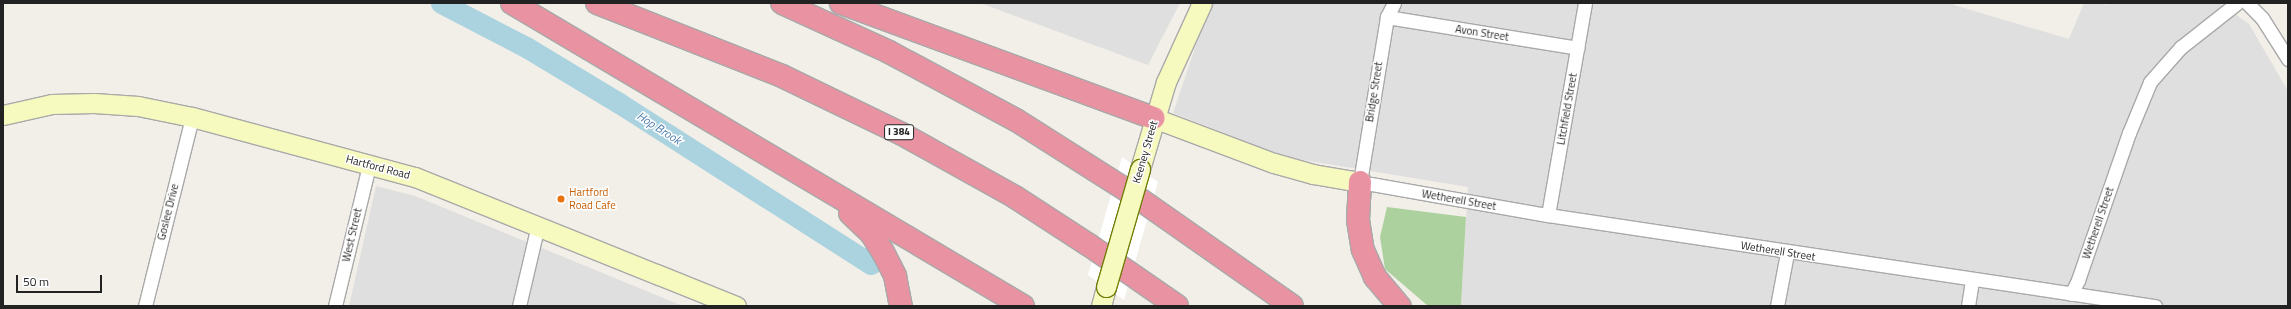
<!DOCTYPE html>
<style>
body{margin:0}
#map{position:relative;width:2291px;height:309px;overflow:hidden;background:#f2efe9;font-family:"Titillium Web",sans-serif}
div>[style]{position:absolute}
.residential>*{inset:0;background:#e0dfdf}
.forest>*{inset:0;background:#add19e}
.pier>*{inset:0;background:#fff}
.river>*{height:21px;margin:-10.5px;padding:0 10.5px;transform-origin:10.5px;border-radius:10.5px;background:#aad3df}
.roads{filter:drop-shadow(1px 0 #a9a9a9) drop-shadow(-1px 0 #a9a9a9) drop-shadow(0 1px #a9a9a9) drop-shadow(0 -1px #a9a9a9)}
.minor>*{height:13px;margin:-6.5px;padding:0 6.5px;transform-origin:6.5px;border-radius:6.5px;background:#fff}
.secondary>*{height:19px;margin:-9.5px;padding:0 9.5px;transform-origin:9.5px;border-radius:9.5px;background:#f7fabf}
.motorway>*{height:22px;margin:-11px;padding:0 11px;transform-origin:11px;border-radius:11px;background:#e892a2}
.bridges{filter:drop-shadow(1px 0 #707d05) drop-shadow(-1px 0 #707d05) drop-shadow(0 1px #707d05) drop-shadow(0 -1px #707d05)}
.secondary-bridge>*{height:19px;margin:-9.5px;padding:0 9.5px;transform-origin:9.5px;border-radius:9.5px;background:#f7fabf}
.dots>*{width:11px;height:11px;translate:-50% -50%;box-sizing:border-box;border:2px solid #fff;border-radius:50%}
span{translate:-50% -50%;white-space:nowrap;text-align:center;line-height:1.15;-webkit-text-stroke:3px #fff;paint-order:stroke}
.shield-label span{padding:1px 3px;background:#fff;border:1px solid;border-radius:3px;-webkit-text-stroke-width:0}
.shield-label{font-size:10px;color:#222;font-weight:700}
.street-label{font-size:11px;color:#222}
.food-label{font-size:11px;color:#c56008}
.left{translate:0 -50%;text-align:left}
.water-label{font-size:12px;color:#4a7aab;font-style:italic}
.frame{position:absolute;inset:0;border:4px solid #222;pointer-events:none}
.scale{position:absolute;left:16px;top:275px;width:86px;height:18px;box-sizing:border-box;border:2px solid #222;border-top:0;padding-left:5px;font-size:12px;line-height:14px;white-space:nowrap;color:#222;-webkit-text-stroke:3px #fff;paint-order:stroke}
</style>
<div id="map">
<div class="residential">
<div style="clip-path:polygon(980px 3px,1180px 3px,1148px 65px)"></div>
<div style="clip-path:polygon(1213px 3px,1954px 3px,1954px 5px,2069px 39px,2084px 3px,2099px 3px,2106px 5px,2108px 3px,2220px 3px,2249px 24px,2288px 91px,2288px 306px,1461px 306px,1468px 187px,1285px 157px,1173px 113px,1204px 21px)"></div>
<div style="clip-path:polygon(376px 186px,415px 196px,683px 306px,349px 306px)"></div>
</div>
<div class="forest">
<div style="clip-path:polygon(1387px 207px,1466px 217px,1461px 306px,1428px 306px,1385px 269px,1380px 237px)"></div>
</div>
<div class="pier">
<div style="clip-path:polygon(1122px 157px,1158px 182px,1124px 300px,1088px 275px)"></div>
</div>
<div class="river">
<div style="left:441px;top:3px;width:96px;rotate:27.4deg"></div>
<div style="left:526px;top:47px;width:109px;rotate:31.1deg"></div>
<div style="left:619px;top:103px;width:299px;rotate:32.6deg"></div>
</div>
<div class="roads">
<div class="minor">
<div style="left:1394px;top:3px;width:16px;rotate:117deg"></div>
<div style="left:1387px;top:17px;width:167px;rotate:99.3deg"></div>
<div style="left:1360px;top:182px;width:191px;rotate:10deg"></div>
<div style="left:1548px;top:215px;width:614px;rotate:8.53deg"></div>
<div style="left:2247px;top:3px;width:21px;rotate:45deg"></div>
<div style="left:2262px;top:18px;width:49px;rotate:57.6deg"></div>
<div style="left:1387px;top:17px;width:193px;rotate:9.2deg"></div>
<div style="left:1548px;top:215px;width:215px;rotate:-80.1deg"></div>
<div style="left:2071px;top:294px;width:16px;rotate:-63deg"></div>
<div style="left:2078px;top:280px;width:156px;rotate:-70.9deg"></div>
<div style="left:2129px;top:133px;width:55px;rotate:-67.6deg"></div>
<div style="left:2150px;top:82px;width:47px;rotate:-48.5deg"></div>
<div style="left:2181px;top:47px;width:71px;rotate:-38.2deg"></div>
<div style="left:145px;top:306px;width:195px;rotate:-76deg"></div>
<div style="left:335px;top:306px;width:145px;rotate:-76.4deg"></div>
<div style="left:519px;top:306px;width:83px;rotate:-76.8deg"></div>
<div style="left:1777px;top:306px;width:54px;rotate:-79.3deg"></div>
<div style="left:1968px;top:306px;width:26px;rotate:-81deg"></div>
</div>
<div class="secondary">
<div style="left:3px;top:115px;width:50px;rotate:-12.7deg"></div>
<div style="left:52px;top:104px;width:42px;rotate:-1.4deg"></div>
<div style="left:94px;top:103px;width:44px;rotate:3.9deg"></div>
<div style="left:138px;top:106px;width:55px;rotate:11.5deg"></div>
<div style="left:192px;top:117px;width:231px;rotate:15.1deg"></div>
<div style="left:415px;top:177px;width:346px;rotate:21.9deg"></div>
<div style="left:1154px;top:118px;width:128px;rotate:20.6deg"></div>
<div style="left:1274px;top:163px;width:41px;rotate:15.8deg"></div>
<div style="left:1313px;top:174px;width:48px;rotate:9.7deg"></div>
<div style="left:1140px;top:169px;width:91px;rotate:-73.4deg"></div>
<div style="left:1166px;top:82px;width:87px;rotate:-65.5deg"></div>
<div style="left:1101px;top:306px;width:20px;rotate:-75deg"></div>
</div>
<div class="motorway">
<div style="left:512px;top:3px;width:594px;rotate:30.67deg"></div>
<div style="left:597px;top:3px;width:199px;rotate:21.5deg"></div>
<div style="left:782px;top:76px;width:133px;rotate:25.8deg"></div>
<div style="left:902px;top:134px;width:129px;rotate:29.1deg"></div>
<div style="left:1015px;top:197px;width:88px;rotate:33deg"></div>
<div style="left:1089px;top:245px;width:107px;rotate:34.7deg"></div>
<div style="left:782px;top:3px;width:118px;rotate:24.6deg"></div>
<div style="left:889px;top:52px;width:144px;rotate:28.2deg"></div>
<div style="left:1016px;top:120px;width:133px;rotate:32.4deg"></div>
<div style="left:1128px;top:191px;width:200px;rotate:35deg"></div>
<div style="left:841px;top:3px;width:333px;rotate:20.2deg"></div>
<div style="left:1360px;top:182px;width:38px;rotate:93deg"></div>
<div style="left:1358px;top:220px;width:30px;rotate:81deg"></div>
<div style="left:1363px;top:250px;width:30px;rotate:66deg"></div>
<div style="left:1375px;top:277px;width:38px;rotate:50deg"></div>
<div style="left:850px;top:213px;width:29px;rotate:44deg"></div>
<div style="left:871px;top:233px;width:22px;rotate:58deg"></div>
<div style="left:883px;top:252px;width:27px;rotate:63deg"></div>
<div style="left:895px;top:276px;width:31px;rotate:79deg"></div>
</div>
</div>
<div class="bridges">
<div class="secondary-bridge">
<div style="left:1106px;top:287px;width:123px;rotate:-73.9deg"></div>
</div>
</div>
<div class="dots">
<div style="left:561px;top:199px;background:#e8710a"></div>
</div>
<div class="shield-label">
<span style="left:899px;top:132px">I 384</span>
</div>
<div class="street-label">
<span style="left:1482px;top:33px;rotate:9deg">Avon Street</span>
<span style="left:1374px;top:92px;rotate:-81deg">Bridge Street</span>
<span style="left:1567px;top:109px;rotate:-80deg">Litchfield Street</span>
<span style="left:1145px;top:152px;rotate:-74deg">Keeney Street</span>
<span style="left:378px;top:167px;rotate:15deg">Hartford Road</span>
<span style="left:1459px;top:200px;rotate:10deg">Wetherell Street</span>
<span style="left:168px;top:212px;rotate:-76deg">Goslee Drive</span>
<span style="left:2098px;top:223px;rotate:-71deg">Wetherell Street</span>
<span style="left:352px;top:235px;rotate:-77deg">West Street</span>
<span style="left:1778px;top:251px;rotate:9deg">Wetherell Street</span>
</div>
<div class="food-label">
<span class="left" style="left:569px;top:199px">Hartford<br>Road Cafe</span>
</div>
<div class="water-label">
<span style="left:659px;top:128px;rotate:33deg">Hop Brook</span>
</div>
<div class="frame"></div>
<div class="scale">50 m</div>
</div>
